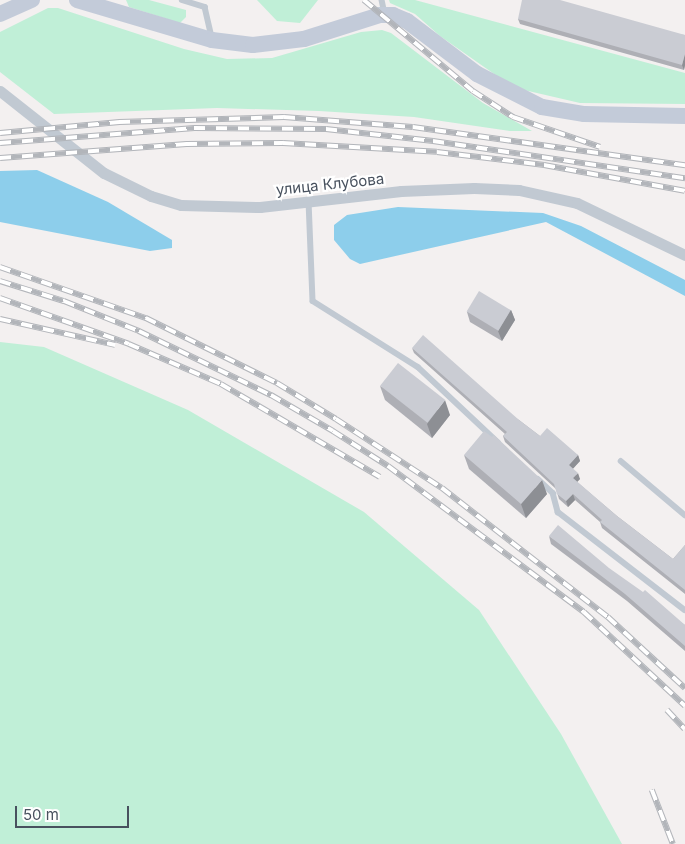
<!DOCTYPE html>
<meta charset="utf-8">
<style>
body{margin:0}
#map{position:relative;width:685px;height:844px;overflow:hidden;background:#f3f0f0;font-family:Inter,sans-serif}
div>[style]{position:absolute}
.green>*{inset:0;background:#c0efd7}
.water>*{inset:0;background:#8dceeb}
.lane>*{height:5.5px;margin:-2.75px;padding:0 2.75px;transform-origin:2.75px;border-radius:2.75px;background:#c1c9d2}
.street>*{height:11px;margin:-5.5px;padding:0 5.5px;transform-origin:5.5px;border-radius:5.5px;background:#c1c9d2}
.secondary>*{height:16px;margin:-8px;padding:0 8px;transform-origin:8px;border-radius:8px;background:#c3cbd9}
.rail>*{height:5.5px;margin-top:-2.75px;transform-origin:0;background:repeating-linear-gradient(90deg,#fff 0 11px,#b2b5ba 0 22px);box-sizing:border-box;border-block:1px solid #b2b5ba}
.wall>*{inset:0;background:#aeafb5}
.shaded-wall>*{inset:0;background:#8d8f94}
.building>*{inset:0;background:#caccd3;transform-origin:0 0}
span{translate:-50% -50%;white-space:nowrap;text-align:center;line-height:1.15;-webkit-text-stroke:4.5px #fff;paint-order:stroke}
.street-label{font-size:15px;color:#48515e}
.scale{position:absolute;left:15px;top:806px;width:114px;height:22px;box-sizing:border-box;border:2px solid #48515e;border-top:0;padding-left:6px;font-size:15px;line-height:18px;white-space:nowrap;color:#48515e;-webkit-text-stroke:4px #fff;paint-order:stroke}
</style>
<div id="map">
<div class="green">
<div style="clip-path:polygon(126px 0,149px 0,186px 10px,186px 17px,180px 23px,129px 7px)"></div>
<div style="clip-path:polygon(257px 0,318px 0,300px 23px,277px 21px)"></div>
<div style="clip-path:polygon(389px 0,415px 0,685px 73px,685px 104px,580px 103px,524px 90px,497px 76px,440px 36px,415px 14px,390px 3px)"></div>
<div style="clip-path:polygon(48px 8px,58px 8px,184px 49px,227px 59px,272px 58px,361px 32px,382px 30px,391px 33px,483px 103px,532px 131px,510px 131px,414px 117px,319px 111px,217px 108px,54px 114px,0 72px,0 32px)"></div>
<div style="clip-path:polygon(0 342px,44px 347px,188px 410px,364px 512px,479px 610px,561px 734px,622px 844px,0 844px)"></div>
</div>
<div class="water">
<div style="clip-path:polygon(37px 170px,108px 202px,172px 240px,172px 248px,150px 251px,0 222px,0 171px)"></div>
<div style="clip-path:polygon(398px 207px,543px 213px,581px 226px,685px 280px,685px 296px,546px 222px,360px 264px,350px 259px,334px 240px,334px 225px,347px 215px)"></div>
</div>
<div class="lane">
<div style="left:182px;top:0;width:24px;rotate:17deg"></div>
<div style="left:205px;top:7px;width:32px;rotate:77deg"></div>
<div style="left:382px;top:0;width:14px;rotate:78deg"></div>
<div style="left:309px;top:201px;width:100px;rotate:87.7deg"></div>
<div style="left:313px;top:301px;width:124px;rotate:32.2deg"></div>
<div style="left:418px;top:367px;width:110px;rotate:43.2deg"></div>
<div style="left:621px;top:461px;width:84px;rotate:40.2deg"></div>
<div style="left:538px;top:479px;width:21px;rotate:43deg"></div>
<div style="left:553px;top:493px;width:20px;rotate:75deg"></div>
<div style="left:558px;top:512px;width:160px;rotate:37.7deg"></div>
</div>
<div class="street">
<div style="left:0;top:91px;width:132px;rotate:38.3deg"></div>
<div style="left:104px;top:173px;width:52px;rotate:26.1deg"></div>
<div style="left:151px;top:196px;width:31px;rotate:17deg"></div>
<div style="left:181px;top:205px;width:79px;rotate:1.5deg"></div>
<div style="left:260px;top:207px;width:142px;rotate:-6.5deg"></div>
<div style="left:401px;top:191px;width:73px;rotate:-2.4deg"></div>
<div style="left:474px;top:188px;width:45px;rotate:2.5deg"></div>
<div style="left:519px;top:190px;width:59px;rotate:12.6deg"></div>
<div style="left:577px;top:203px;width:120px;rotate:25.7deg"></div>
</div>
<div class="secondary">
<div style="left:77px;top:0;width:141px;rotate:16.5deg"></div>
<div style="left:212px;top:40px;width:41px;rotate:7deg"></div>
<div style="left:253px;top:45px;width:51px;rotate:-6.7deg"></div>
<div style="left:304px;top:39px;width:80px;rotate:-17.5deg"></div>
<div style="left:380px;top:15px;width:13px"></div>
<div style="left:393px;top:15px;width:15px;rotate:23deg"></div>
<div style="left:407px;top:21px;width:88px;rotate:37.1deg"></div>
<div style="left:477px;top:74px;width:73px;rotate:26.9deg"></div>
<div style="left:542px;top:107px;width:43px;rotate:9.5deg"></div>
<div style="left:584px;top:114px;width:101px;rotate:1.1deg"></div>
<div style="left:0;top:14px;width:35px;rotate:-24deg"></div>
</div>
<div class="rail">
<div style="left:364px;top:0;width:142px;rotate:39.9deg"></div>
<div style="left:473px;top:91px;width:48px;rotate:33deg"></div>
<div style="left:513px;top:117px;width:92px;rotate:19deg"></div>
<div style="left:0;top:133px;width:120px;rotate:-5.3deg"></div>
<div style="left:119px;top:122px;width:165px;rotate:-1.7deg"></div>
<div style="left:284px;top:117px;width:129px;rotate:4.4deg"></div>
<div style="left:413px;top:127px;width:275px;rotate:8deg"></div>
<div style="left:0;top:143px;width:195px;rotate:-4.4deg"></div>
<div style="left:194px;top:128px;width:132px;rotate:0.4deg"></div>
<div style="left:326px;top:129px;width:108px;rotate:6.4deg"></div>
<div style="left:433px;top:141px;width:255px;rotate:8.4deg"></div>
<div style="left:0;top:158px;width:187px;rotate:-4.3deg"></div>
<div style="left:186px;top:144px;width:97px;rotate:-0.6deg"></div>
<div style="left:283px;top:143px;width:154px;rotate:3.3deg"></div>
<div style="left:437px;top:152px;width:108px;rotate:6.9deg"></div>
<div style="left:544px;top:165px;width:143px;rotate:10.4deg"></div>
<div style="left:0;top:267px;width:155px;rotate:19.3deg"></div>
<div style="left:146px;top:318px;width:146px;rotate:26.4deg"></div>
<div style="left:277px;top:383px;width:69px;rotate:31.4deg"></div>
<div style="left:336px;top:419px;width:126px;rotate:33.1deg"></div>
<div style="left:442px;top:488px;width:210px;rotate:37.9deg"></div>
<div style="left:608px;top:617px;width:105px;rotate:42.7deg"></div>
<div style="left:0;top:281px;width:67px;rotate:17.4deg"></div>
<div style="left:64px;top:301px;width:81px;rotate:21.8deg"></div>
<div style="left:139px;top:331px;width:147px;rotate:25.9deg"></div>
<div style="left:271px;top:395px;width:72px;rotate:30.1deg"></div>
<div style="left:333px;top:431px;width:65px;rotate:32.5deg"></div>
<div style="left:388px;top:466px;width:244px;rotate:36.7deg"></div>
<div style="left:584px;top:612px;width:138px;rotate:42.9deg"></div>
<div style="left:0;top:298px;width:137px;rotate:19.6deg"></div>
<div style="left:129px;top:344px;width:100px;rotate:23.5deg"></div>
<div style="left:221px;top:384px;width:184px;rotate:30.3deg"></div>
<div style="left:0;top:319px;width:118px;rotate:12.7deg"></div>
<div style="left:667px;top:710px;width:26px;rotate:47deg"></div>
<div style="left:652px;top:790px;width:58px;rotate:68.7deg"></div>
</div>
<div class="wall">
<div style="clip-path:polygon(518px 19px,685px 35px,685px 65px,684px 70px,520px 24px)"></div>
<div style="clip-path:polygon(511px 310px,515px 320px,502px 341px,470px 322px,467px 312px)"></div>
<div style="clip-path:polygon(412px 348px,519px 420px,540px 436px,578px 455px,580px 461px,572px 469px,580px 479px,577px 482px,617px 516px,673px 559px,685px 545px,685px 594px,602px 528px,600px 522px,575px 500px,568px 507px,559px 499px,556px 489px,505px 442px,503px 436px,505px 434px,414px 353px)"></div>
<div style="clip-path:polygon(380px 386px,450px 415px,432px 438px,385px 400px)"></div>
<div style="clip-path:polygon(464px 455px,547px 494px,526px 518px,469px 469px)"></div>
<div style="clip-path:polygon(549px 536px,685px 625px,685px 651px,627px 601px,551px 544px)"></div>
</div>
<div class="shaded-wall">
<div style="clip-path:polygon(685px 54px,685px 65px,684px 70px,682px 65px)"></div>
<div style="clip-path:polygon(511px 310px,515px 320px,502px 341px,498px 331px)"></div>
<div style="clip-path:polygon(445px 400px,450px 415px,432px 438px,427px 424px)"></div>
<div style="clip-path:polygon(578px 455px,580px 461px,571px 471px,569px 465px)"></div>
<div style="clip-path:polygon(578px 473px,580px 479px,575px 484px,573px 478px)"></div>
<div style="clip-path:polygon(542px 480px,547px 494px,526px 518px,521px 504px)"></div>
<div style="clip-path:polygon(573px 494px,575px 500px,568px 507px,566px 501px)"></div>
</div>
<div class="building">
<div style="clip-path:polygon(522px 0,560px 0,685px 35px,685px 54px,682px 65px,518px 19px)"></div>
<div style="left:479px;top:291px;width:37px;height:24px;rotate:31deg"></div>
<div style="clip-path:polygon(423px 335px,519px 420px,540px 436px,547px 428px,578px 455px,569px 465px,578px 473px,573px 478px,617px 516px,673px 559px,685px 545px,685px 590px,600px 522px,602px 520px,573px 494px,566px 501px,557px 494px,554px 484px,503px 436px,507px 432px,412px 348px)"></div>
<div style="left:398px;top:363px;width:60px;height:29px;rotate:38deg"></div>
<div style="clip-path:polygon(484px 431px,492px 437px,494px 435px,542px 480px,521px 504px,464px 455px)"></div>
<div style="clip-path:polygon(558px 525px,609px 568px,643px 592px,645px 590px,685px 625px,685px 646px,625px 594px,549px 536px)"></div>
</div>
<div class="street-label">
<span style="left:330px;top:184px;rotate:-6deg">улица Клубова</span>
</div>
<div class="scale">50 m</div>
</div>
